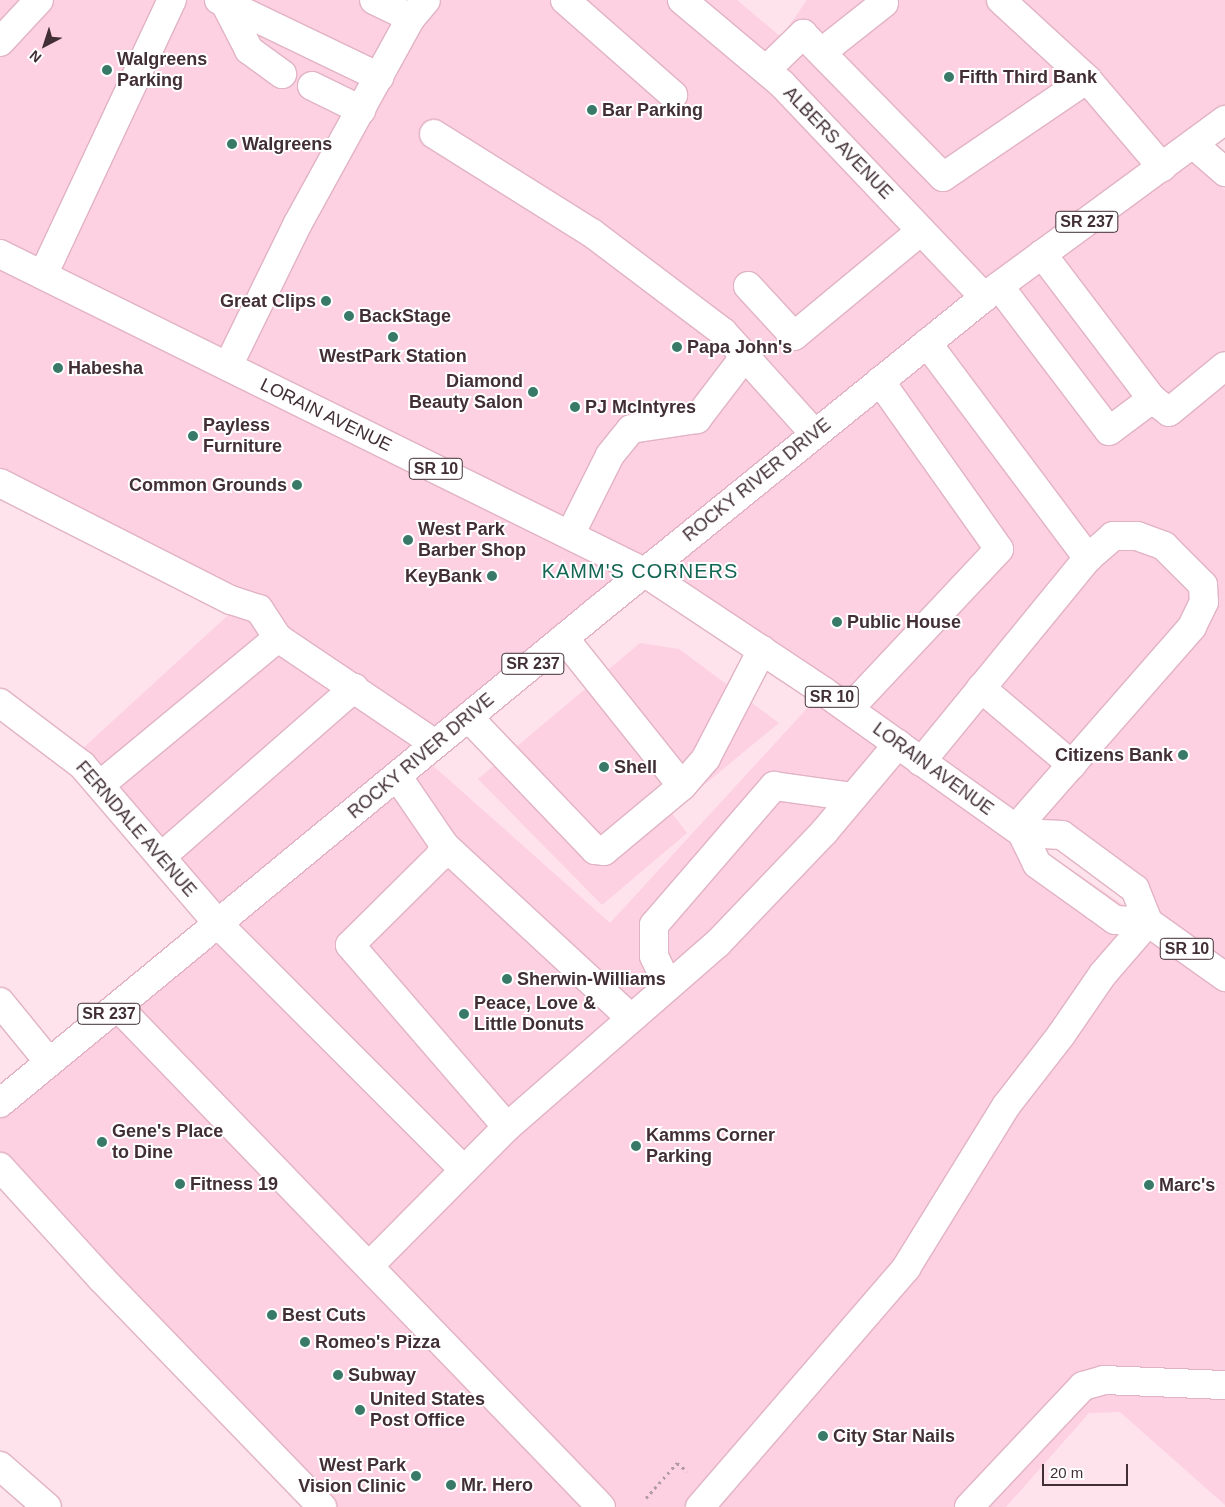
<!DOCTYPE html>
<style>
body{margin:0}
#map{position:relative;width:1225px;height:1507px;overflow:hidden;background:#fee2ec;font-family:Arial,sans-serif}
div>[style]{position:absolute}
.built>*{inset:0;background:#fdd1e1}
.path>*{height:3px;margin-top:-1.5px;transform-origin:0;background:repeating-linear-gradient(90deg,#b29aa3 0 2.5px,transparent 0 6.5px)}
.roads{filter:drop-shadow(1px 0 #e1b3c4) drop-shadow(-1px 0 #e1b3c4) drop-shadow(0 1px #e1b3c4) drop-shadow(0 -1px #e1b3c4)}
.minor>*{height:28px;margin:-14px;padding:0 14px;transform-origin:14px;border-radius:14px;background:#fff}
.major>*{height:28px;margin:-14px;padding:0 14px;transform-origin:14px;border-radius:14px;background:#fff}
.dots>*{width:14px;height:14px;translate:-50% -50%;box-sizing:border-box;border:2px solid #fff;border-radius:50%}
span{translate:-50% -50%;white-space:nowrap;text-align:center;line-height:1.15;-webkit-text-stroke:4px #fff;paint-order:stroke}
.shield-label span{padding:1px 4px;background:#fff;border:1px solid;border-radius:4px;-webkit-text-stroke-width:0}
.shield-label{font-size:16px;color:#412f35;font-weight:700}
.poi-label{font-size:18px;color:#412f35;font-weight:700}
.left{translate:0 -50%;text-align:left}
.right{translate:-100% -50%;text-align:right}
.street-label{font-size:18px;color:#412f35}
.quarter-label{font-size:20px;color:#146655;letter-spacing:1px}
.north{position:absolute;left:20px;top:20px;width:50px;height:50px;-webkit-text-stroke:4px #fff;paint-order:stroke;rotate:220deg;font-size:14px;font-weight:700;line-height:20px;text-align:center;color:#412f35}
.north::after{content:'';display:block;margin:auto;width:18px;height:22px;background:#412f35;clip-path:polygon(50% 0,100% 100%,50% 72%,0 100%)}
.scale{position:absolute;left:1042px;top:1464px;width:86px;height:22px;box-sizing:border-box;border:2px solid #412f35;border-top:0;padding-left:6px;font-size:15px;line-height:18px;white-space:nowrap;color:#412f35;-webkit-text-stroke:4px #fff;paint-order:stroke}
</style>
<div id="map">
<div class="built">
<div style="clip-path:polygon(0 0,737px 0,781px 37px,807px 0,1225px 0,1225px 105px,1173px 144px,1225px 190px,1225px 969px,875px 718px,643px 561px,220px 912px,81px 750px,236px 608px,0 494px)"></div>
<div style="clip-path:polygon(640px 643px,679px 649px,779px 723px,671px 812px,687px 833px,602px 905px,478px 779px)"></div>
<div style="clip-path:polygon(823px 691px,919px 764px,1148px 922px,1225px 982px,1225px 1505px,1120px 1412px,1089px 1413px,1006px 1507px,313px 1507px,0 1186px,0 1104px,421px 755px,610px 923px)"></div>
</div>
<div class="path">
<div style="left:646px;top:1498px;width:47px;rotate:-48.5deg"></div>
<div style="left:677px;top:1463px;width:13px;rotate:39deg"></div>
</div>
<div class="roads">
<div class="minor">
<div style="left:219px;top:0;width:178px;rotate:25.7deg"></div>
<div style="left:565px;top:0;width:144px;rotate:41.3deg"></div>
<div style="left:682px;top:0;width:131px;rotate:40deg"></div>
<div style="left:782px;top:84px;width:294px;rotate:46.5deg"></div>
<div style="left:1001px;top:0;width:117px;rotate:42.6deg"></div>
<div style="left:225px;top:3px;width:53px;rotate:62.9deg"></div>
<div style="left:249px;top:50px;width:41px;rotate:36deg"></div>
<div style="left:411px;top:18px;width:23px;rotate:-50deg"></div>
<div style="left:0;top:42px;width:57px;rotate:-47.1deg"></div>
<div style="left:822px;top:52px;width:79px;rotate:-38.3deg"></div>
<div style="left:766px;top:70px;width:52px;rotate:-44.2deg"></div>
<div style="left:803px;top:34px;width:200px;rotate:45.6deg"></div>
<div style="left:943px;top:177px;width:174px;rotate:-34.2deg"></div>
<div style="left:1087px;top:79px;width:116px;rotate:49.6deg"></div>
<div style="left:312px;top:86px;width:55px;rotate:26.1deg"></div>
<div style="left:434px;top:134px;width:186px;rotate:32.1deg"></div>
<div style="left:592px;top:233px;width:164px;rotate:37.1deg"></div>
<div style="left:723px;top:332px;width:137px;rotate:48deg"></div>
<div style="left:1193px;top:144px;width:43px;rotate:41.2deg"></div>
<div style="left:1042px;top:254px;width:182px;rotate:52.8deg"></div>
<div style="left:43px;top:275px;width:304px;rotate:-64.9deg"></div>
<div style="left:748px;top:286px;width:68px;rotate:47.4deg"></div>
<div style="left:794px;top:336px;width:165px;rotate:-39.6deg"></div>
<div style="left:999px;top:286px;width:182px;rotate:52.8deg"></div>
<div style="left:1109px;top:431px;width:54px;rotate:-36.7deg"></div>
<div style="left:1152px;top:399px;width:21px;rotate:37deg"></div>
<div style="left:1169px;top:412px;width:72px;rotate:-39.4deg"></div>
<div style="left:927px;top:343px;width:269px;rotate:53.2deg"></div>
<div style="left:228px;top:366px;width:157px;rotate:-63.9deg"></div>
<div style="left:297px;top:225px;width:236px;rotate:-61.2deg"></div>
<div style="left:411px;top:18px;width:41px;rotate:-154.1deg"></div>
<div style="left:0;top:483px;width:259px;rotate:26.9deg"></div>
<div style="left:231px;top:600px;width:29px;rotate:18deg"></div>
<div style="left:259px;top:609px;width:35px;rotate:57deg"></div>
<div style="left:570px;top:535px;width:89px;rotate:-63.4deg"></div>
<div style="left:610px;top:455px;width:33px;rotate:-51deg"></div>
<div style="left:631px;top:429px;width:67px;rotate:-8.6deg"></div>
<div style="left:697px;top:419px;width:79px;rotate:-52.7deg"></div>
<div style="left:564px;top:638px;width:189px;rotate:51.4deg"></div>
<div style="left:981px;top:688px;width:119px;rotate:40.2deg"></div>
<div style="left:0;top:703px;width:103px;rotate:37.1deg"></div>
<div style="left:82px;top:765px;width:211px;rotate:49.4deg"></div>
<div style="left:219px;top:925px;width:346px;rotate:45deg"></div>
<div style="left:849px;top:709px;width:219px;rotate:-46.8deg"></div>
<div style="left:999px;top:549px;width:206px;rotate:-125.3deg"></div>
<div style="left:468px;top:717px;width:184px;rotate:46.3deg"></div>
<div style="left:595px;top:850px;width:9px;rotate:6deg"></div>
<div style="left:604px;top:851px;width:102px;rotate:-39.8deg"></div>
<div style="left:682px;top:786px;width:37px;rotate:-49deg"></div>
<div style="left:706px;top:758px;width:122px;rotate:-62.6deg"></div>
<div style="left:921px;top:762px;width:264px;rotate:-50.7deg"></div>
<div style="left:1088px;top:558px;width:33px;rotate:-41deg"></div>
<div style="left:1113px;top:536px;width:24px"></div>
<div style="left:1137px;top:536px;width:29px;rotate:20deg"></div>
<div style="left:1164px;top:546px;width:55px;rotate:45deg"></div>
<div style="left:1203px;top:585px;width:17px;rotate:87deg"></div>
<div style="left:1204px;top:602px;width:28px;rotate:116deg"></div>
<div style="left:1192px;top:627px;width:267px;rotate:131.2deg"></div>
<div style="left:397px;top:776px;width:85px;rotate:55.6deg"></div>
<div style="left:445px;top:846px;width:13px;rotate:119deg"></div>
<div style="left:439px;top:857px;width:125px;rotate:135.3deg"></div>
<div style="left:350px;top:945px;width:240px;rotate:49.2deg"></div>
<div style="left:100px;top:785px;width:231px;rotate:-39.6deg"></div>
<div style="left:278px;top:638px;width:189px;rotate:34deg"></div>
<div style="left:445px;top:846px;width:253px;rotate:42.8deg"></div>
<div style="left:161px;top:857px;width:257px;rotate:-41.2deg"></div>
<div style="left:668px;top:986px;width:33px;rotate:-115deg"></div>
<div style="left:654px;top:956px;width:31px;rotate:-90deg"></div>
<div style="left:654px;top:925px;width:184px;rotate:-49.2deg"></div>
<div style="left:774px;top:786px;width:80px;rotate:7.9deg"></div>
<div style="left:0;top:1002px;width:77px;rotate:50.8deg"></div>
<div style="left:118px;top:1007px;width:695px;rotate:45.99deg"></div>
<div style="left:0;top:1167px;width:151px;rotate:47.7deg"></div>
<div style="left:102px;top:1279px;width:317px;rotate:46deg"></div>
<div style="left:369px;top:1266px;width:196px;rotate:-45.2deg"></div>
<div style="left:507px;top:1127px;width:279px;rotate:-41.1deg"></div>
<div style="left:717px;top:944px;width:155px;rotate:-46.3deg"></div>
<div style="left:824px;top:832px;width:115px;rotate:-49.9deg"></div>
<div style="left:0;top:1466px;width:62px;rotate:41.1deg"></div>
<div style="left:700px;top:1507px;width:316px;rotate:-49.2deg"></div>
<div style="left:906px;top:1268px;width:190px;rotate:-58.3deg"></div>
<div style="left:1006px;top:1106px;width:90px;rotate:-52.2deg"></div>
<div style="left:1061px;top:1035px;width:74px;rotate:-55.5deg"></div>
<div style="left:1103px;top:974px;width:69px;rotate:-49.1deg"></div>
<div style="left:969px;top:1507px;width:166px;rotate:-46.7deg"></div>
<div style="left:1083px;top:1386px;width:22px;rotate:-16deg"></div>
<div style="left:1104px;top:1380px;width:121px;rotate:2.4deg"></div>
</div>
<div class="major">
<div style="left:0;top:254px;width:718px;rotate:26.28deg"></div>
<div style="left:644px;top:572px;width:215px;rotate:33.6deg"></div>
<div style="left:823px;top:691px;width:244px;rotate:35.5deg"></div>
<div style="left:1022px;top:833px;width:34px;rotate:64deg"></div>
<div style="left:1037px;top:864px;width:74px;rotate:35.6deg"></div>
<div style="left:1097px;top:907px;width:22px;rotate:36deg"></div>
<div style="left:1115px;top:920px;width:33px;rotate:3deg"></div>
<div style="left:1148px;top:922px;width:95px;rotate:35.5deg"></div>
<div style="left:1022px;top:833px;width:40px;rotate:2.9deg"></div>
<div style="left:1062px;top:835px;width:91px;rotate:36.5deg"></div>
<div style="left:1135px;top:889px;width:35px;rotate:68deg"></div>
<div style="left:0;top:1103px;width:775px;rotate:-39.5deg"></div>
<div style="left:598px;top:610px;width:497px;rotate:-39deg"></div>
<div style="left:984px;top:297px;width:299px;rotate:-36.3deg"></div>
</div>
</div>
<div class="dots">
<div style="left:107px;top:70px;background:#387968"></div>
<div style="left:949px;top:77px;background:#387968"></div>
<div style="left:592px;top:110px;background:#387968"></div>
<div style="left:232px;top:144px;background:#387968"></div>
<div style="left:326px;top:301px;background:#387968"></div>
<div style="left:349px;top:316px;background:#387968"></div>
<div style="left:393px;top:337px;background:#387968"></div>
<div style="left:677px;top:347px;background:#387968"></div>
<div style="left:58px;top:368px;background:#387968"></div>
<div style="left:533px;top:392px;background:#387968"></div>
<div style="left:575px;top:407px;background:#387968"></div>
<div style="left:193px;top:436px;background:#387968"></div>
<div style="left:297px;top:485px;background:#387968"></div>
<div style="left:408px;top:540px;background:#387968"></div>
<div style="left:492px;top:576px;background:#387968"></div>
<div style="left:837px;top:622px;background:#387968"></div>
<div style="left:1183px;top:755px;background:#387968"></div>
<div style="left:604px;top:767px;background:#387968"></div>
<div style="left:507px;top:979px;background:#387968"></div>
<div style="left:464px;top:1014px;background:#387968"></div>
<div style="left:102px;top:1142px;background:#387968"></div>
<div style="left:636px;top:1146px;background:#387968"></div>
<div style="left:180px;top:1184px;background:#387968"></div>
<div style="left:1149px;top:1185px;background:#387968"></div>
<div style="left:272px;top:1315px;background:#387968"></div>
<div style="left:305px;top:1342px;background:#387968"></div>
<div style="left:338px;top:1375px;background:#387968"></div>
<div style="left:360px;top:1410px;background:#387968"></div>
<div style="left:823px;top:1436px;background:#387968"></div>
<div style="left:416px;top:1476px;background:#387968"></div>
<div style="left:451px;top:1485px;background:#387968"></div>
</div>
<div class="shield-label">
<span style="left:1087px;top:222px">SR 237</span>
<span style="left:436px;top:469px">SR 10</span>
<span style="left:533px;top:664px">SR 237</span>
<span style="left:832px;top:697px">SR 10</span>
<span style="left:1187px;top:949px">SR 10</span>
<span style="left:109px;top:1014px">SR 237</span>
</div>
<div class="poi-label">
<span class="left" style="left:117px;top:70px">Walgreens<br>Parking</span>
<span class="left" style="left:959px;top:77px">Fifth Third Bank</span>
<span class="left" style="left:602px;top:110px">Bar Parking</span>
<span class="left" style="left:242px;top:144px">Walgreens</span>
<span class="right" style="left:316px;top:301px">Great Clips</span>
<span class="left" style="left:359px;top:316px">BackStage</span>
<span class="left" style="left:687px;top:347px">Papa John's</span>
<span style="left:393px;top:356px">WestPark Station</span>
<span class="left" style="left:68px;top:368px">Habesha</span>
<span class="right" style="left:523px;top:392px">Diamond<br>Beauty Salon</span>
<span class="left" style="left:585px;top:407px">PJ McIntyres</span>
<span class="left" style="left:203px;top:436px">Payless<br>Furniture</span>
<span class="right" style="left:287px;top:485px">Common Grounds</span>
<span class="left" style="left:418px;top:540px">West Park<br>Barber Shop</span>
<span class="right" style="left:482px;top:576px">KeyBank</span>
<span class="left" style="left:847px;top:622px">Public House</span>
<span class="right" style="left:1173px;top:755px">Citizens Bank</span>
<span class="left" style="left:614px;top:767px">Shell</span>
<span class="left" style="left:517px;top:979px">Sherwin-Williams</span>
<span class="left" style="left:474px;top:1014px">Peace, Love &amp;<br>Little Donuts</span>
<span class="left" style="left:112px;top:1142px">Gene's Place<br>to Dine</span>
<span class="left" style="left:646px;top:1146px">Kamms Corner<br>Parking</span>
<span class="left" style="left:190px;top:1184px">Fitness 19</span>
<span class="left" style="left:1159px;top:1185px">Marc's</span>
<span class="left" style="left:282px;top:1315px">Best Cuts</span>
<span class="left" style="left:315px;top:1342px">Romeo's Pizza</span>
<span class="left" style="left:348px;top:1375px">Subway</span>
<span class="left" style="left:370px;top:1410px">United States<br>Post Office</span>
<span class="left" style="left:833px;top:1436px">City Star Nails</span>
<span class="right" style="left:406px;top:1476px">West Park<br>Vision Clinic</span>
<span class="left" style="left:461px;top:1485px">Mr. Hero</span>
</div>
<div class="street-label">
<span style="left:838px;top:143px;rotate:46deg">ALBERS AVENUE</span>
<span style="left:326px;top:415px;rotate:26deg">LORAIN AVENUE</span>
<span style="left:757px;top:480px;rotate:-39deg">ROCKY RIVER DRIVE</span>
<span style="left:421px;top:756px;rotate:-40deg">ROCKY RIVER DRIVE</span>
<span style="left:933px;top:769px;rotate:36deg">LORAIN AVENUE</span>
<span style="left:136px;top:829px;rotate:49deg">FERNDALE AVENUE</span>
</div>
<div class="quarter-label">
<span style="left:640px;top:571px">KAMM'S CORNERS</span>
</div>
<div class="north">N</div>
<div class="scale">20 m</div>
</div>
